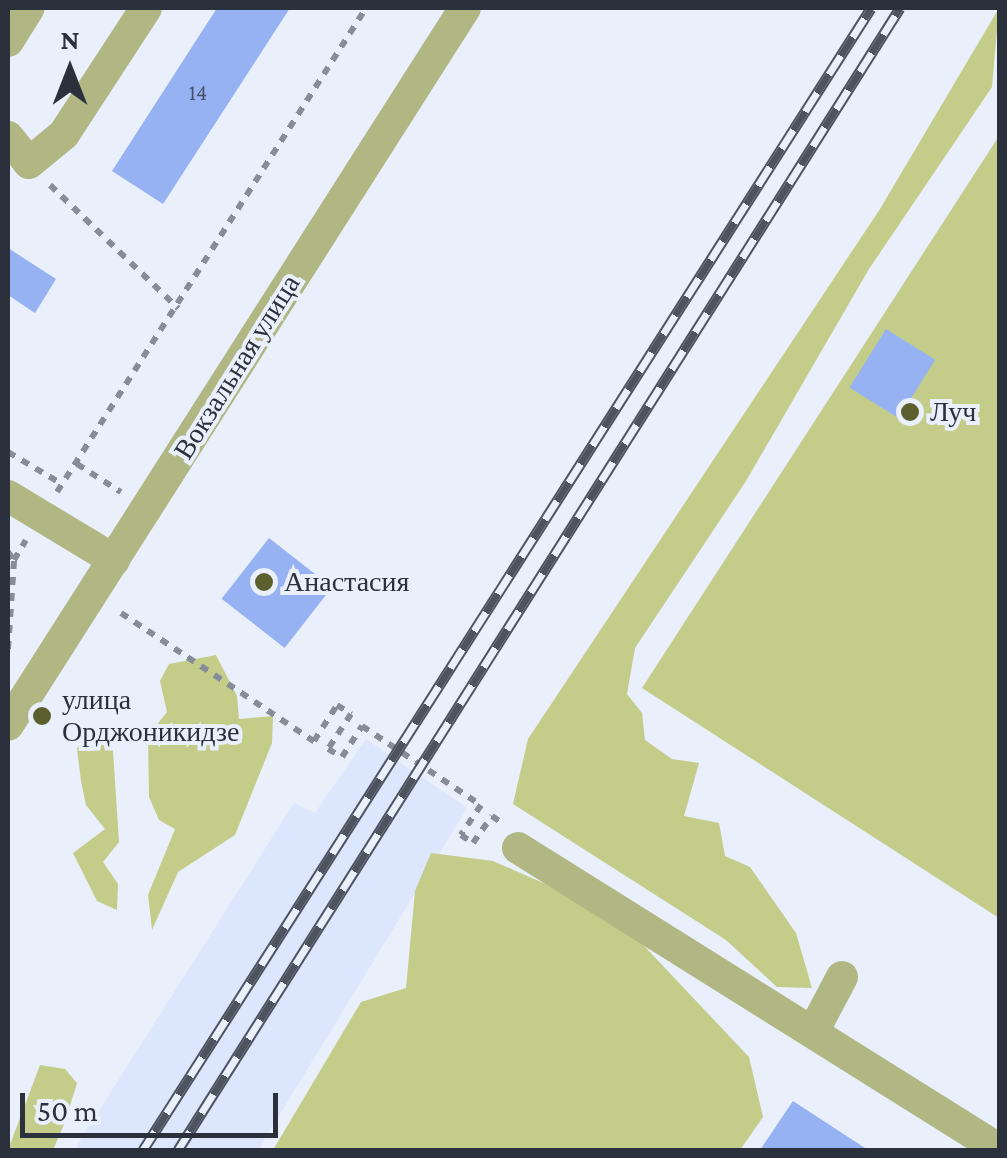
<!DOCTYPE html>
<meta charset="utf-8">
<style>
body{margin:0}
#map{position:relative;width:1007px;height:1158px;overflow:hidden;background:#e9effb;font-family:"Crimson Pro",serif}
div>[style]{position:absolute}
.built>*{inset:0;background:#dce7fd}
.green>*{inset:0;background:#c4cc89}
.building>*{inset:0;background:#96b2f3;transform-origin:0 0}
.path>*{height:6px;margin-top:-3px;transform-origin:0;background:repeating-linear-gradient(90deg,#868c98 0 8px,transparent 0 16px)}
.minor>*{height:32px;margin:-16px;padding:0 16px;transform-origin:16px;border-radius:16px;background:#b1b783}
.rail>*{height:11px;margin-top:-5.5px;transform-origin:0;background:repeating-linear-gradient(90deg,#e9effb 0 22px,#4d535f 0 44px);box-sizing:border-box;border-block:2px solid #4d535f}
.dots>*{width:28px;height:28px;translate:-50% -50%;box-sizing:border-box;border:5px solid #e9effb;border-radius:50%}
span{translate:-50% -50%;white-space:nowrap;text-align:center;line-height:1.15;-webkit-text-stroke:8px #e9effb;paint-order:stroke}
.number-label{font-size:22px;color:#46516a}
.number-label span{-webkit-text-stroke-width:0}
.street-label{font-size:28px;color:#2b313c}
.poi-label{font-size:28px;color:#2b313c}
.left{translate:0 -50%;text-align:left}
.frame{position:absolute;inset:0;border:10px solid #2b313c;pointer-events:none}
.north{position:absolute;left:20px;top:20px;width:100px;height:100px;-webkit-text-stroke:8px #e9effb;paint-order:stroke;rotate:0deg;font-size:28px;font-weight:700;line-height:40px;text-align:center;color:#2b313c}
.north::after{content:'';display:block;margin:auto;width:35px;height:45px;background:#2b313c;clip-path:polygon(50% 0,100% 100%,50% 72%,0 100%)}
.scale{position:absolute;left:20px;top:1093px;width:258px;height:45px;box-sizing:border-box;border:5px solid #2b313c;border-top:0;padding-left:12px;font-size:30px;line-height:35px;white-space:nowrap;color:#2b313c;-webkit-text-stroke:8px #e9effb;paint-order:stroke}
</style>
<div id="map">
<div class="built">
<div style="clip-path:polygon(366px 739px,467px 808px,258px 1150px,74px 1150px,294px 803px,315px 813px)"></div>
</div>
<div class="green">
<div style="clip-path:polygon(999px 8px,992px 87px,869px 269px,746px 481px,635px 648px,627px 694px,642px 713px,645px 740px,672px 759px,699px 763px,684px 816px,719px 823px,725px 856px,750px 867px,796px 933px,812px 988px,777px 987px,726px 940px,513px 804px,528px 739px,880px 209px)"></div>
<div style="clip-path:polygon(999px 136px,999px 918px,642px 688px)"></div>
<div style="clip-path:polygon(216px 655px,237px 696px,239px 719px,273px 716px,272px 743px,235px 835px,178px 872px,152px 930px,148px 895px,175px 829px,159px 820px,149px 797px,148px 736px,167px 712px,160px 681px,169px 664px)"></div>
<div style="clip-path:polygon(87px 727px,112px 736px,119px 842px,103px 862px,118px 884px,117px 910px,97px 901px,73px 853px,105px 829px,86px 805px,81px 781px,77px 749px)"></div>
<div style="clip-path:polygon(431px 853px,493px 861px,614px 914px,749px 1057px,763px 1117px,740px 1150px,273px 1150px,361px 1002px,406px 988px,415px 891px)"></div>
<div style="clip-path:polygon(40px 1065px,65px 1069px,77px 1083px,65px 1122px,53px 1150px,8px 1150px)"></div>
</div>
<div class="building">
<div style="clip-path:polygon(217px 8px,290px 8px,163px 204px,112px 171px)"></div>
<div style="clip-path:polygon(8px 248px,56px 279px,35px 313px,8px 295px)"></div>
<div style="left:886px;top:329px;width:58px;height:69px;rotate:32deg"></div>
<div style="left:269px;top:538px;width:80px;height:77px;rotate:38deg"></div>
<div style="clip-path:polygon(793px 1101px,868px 1150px,760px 1150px)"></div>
</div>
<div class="path">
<div style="left:50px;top:185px;width:178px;rotate:43.9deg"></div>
<div style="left:8px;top:452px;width:63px;rotate:30.7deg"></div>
<div style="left:77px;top:464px;width:52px;rotate:32.5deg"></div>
<div style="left:57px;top:492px;width:574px;rotate:-57.44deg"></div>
<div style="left:8px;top:552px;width:10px;rotate:53deg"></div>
<div style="left:14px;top:560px;width:23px;rotate:-59deg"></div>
<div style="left:121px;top:613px;width:232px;rotate:33.6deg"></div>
<div style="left:314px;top:741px;width:43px;rotate:-57.4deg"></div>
<div style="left:337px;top:705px;width:17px;rotate:33deg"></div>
<div style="left:351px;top:714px;width:42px;rotate:123.3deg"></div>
<div style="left:328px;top:749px;width:16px;rotate:30deg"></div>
<div style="left:342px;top:757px;width:37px;rotate:-57deg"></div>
<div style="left:362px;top:726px;width:143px;rotate:33.6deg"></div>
<div style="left:481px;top:805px;width:36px;rotate:124deg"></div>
<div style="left:461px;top:835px;width:14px;rotate:34deg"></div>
<div style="left:473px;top:843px;width:33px;rotate:-55deg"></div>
<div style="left:492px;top:816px;width:12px;rotate:35deg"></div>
<div style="left:8px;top:649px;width:89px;rotate:-86.1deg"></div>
</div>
<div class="minor">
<div style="left:8px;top:41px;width:39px;rotate:-58deg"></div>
<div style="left:8px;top:137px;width:33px;rotate:51deg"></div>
<div style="left:29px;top:163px;width:45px;rotate:-39.6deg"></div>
<div style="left:64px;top:134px;width:150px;rotate:-56.9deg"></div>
<div style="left:8px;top:496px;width:124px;rotate:31.1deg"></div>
<div style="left:8px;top:725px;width:850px;rotate:-57.49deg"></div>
<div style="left:518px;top:848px;width:569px;rotate:32.07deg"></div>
<div style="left:814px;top:1030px;width:60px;rotate:-62.2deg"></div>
</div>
<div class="rail">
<div style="left:143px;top:1150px;width:1354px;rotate:-57.48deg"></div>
<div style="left:178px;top:1150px;width:1351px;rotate:-57.7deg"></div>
</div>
<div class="dots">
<div style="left:910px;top:412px;background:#5b602e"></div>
<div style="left:264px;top:582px;background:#5b602e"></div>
<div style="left:42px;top:716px;background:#5b602e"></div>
</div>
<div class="number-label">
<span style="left:198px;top:93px">14</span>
</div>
<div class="street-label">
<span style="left:237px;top:367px;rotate:-58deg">Вокзальная улица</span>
</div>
<div class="poi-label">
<span class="left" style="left:930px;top:412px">Луч</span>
<span class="left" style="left:284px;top:582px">Анастасия</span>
<span class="left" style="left:62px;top:716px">улица<br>Орджоникидзе</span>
</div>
<div class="frame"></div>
<div class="north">N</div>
<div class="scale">50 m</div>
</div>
